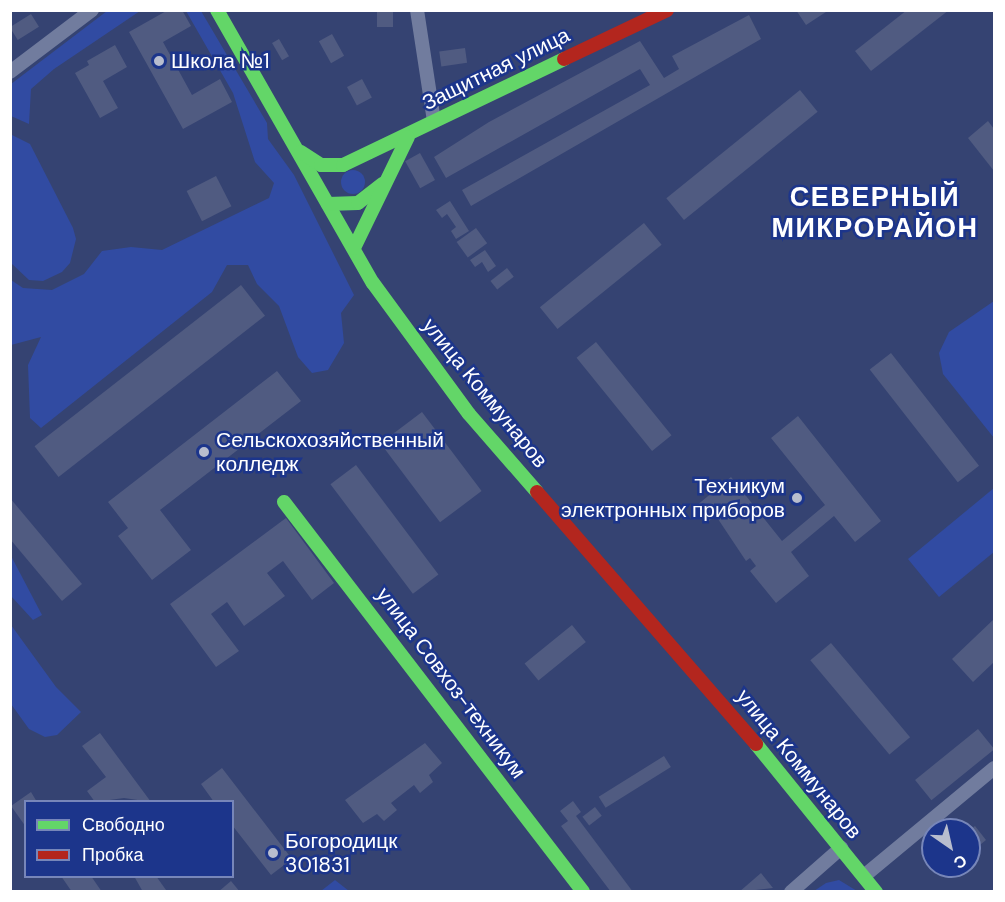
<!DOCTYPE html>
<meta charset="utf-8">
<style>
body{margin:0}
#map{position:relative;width:1005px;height:902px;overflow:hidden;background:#354372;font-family:"DM Sans",sans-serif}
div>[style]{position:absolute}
.green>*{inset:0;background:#314ba2}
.round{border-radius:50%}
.building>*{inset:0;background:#505b81;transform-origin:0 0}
.street>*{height:14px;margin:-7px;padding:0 7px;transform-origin:7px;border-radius:7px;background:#717c9e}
.fast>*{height:14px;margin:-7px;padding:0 7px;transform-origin:7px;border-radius:7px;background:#63d668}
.jam>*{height:14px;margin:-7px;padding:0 7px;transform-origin:7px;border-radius:7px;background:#b3261e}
.dots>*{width:16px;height:16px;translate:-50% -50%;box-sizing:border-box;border:3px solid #1c358b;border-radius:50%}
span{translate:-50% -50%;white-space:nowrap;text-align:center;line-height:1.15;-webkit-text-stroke:5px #1c358b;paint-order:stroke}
.poi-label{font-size:21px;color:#fff}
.left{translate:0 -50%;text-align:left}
.right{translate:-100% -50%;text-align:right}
.street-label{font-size:21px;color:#fff}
.district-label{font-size:27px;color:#fff;font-weight:700;letter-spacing:1.5px}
.frame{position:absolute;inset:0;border:12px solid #fff;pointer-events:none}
.legend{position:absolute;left:24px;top:800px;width:210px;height:78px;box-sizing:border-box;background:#1c358b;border:2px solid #7786b9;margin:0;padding:8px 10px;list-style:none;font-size:18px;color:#fff}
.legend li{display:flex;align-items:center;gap:12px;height:30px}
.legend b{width:30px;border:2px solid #7786b9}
.north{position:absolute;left:921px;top:818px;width:60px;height:60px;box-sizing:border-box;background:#1c358b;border:2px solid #7786b9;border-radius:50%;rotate:146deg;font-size:16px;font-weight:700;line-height:24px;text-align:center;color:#fff}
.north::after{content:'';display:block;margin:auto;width:21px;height:27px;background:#b8bdce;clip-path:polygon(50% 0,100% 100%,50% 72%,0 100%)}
</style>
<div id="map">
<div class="green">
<div style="clip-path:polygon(107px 11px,140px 11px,54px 69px,31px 89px,29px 124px,11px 116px,11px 84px)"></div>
<div style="clip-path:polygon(201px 11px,267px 123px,268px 139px,294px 175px,354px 295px,341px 313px,344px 343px,328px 370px,312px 373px,298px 357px,279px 306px,257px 284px,248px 265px,227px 265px,212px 292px,41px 428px,30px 418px,28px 365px,41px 337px,11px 345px,11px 280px,23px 288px,52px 290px,84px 274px,102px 251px,131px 247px,162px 250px,269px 198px,274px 183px,255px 162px,233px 93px,186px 11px)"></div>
<div style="clip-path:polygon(10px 134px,30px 144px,73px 228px,76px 239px,70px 263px,62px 272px,43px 281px,29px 280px,11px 263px)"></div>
<div class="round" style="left:341px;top:170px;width:24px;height:24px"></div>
<div style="clip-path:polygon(994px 301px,994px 438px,943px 374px,939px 353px,949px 332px)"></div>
<div style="clip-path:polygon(994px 488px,994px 552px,939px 597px,908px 559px)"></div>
<div style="clip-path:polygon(10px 554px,42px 615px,33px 620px,11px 596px)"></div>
<div style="clip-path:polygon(11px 625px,56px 687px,81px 712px,57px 735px,45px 737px,29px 729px,11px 704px)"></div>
<div style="clip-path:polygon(335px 880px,349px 891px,321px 891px)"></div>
<div style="clip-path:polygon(839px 880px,857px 891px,814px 891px,826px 883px)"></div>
</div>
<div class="building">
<div style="clip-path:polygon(168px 10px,182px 10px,191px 26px,163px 42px,192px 95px,220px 79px,232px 102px,183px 129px,129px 32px)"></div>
<div style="left:377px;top:10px;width:16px;height:17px"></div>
<div style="clip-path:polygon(796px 10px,829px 10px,806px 25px)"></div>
<div style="clip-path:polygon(907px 10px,949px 10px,871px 71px,855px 51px)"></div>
<div style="left:31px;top:14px;width:15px;height:25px;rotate:58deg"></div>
<div style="clip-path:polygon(749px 15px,761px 39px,471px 206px,462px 190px,650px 85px,640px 69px,446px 178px,434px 157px,489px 122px,640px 41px,664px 78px,679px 69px,672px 56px)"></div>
<div style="left:332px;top:34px;width:25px;height:15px;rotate:61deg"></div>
<div style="left:279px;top:39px;width:20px;height:8px;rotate:60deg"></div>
<div style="clip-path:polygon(115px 45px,127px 67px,103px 81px,118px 108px,100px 118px,75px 73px,89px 65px,87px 61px)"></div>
<div style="left:465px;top:48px;width:15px;height:26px;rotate:82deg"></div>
<div style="left:362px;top:79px;width:21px;height:17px;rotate:62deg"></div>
<div style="left:800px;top:90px;width:28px;height:172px;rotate:51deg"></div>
<div style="clip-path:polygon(988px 121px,994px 129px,994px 171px,968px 138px)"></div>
<div style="left:420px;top:153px;width:31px;height:17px;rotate:61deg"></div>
<div style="left:216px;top:176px;width:34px;height:33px;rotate:63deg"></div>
<div style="clip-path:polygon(450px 201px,469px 231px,456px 239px,451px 231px,456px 227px,447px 214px,442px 218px,436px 210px)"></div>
<div style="left:644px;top:223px;width:28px;height:134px;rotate:51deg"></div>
<div style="left:476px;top:228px;width:19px;height:24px;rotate:54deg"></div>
<div style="clip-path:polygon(485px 250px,496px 266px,488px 272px,482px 262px,475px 267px,470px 260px)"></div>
<div style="left:507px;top:268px;width:11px;height:21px;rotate:52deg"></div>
<div style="left:241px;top:285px;width:39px;height:262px;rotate:52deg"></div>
<div style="left:596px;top:342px;width:120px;height:25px;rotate:51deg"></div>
<div style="left:891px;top:353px;width:143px;height:27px;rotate:52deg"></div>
<div style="clip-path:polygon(277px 371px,301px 401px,160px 510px,191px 550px,152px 580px,118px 536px,128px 528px,108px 502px)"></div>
<div style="left:422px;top:412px;width:99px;height:52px;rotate:53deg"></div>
<div style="clip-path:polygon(798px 416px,881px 521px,855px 542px,834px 516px,791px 552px,809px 576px,776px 603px,750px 571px,756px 566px,750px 558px,746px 561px,716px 516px,709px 521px,696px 506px,731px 477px,782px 541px,825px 505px,771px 438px)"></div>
<div style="left:356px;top:465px;width:137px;height:32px;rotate:53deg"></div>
<div style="clip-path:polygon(10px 498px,82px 584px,62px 601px,10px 539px)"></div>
<div style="clip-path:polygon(286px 518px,334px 583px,312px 600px,283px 561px,267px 573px,285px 596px,244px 626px,227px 602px,211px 614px,239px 651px,216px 667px,170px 604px)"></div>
<div style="clip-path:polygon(994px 619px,994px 662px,973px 682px,952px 659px)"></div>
<div style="left:572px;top:625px;width:22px;height:61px;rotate:51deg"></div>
<div style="left:831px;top:643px;width:123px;height:27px;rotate:50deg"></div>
<div style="left:978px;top:729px;width:26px;height:81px;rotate:51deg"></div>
<div style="clip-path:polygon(100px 733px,151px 802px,124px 798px,95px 802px,87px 791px,106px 777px,82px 746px)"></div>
<div style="clip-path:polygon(425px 743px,442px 763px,429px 775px,433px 782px,420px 793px,414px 785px,391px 803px,397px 810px,384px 821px,377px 814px,363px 823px,345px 800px)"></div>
<div style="left:664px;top:756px;width:13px;height:77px;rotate:58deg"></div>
<div style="clip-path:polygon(222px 768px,292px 859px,271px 875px,232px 825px,232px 802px,214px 802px,201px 784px)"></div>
<div style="clip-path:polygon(31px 792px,37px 802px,26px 802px,26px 827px,11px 806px)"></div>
<div style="clip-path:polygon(573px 801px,581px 812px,576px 816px,633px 892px,611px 892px,561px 826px,568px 821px,560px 811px)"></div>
<div style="left:595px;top:807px;width:11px;height:16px;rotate:52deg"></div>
<div style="clip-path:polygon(975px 826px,986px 840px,969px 854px,969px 831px)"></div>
<div style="clip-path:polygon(761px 873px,773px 888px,739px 892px)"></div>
<div style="clip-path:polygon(61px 876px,91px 876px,102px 892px,72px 892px)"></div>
<div style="clip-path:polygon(134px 876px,156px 876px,166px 890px,143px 892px)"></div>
<div style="clip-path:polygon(231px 881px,240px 892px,218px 892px)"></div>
</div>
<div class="street">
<div style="left:417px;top:10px;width:112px;rotate:81.3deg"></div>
<div style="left:10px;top:72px;width:103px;rotate:-37.1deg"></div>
<div style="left:864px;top:876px;width:169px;rotate:-39.7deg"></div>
<div style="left:791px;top:892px;width:67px;rotate:-41.3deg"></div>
</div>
<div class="fast">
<div style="left:217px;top:10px;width:314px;rotate:60.3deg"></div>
<div style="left:373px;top:283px;width:162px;rotate:53.8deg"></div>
<div style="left:469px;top:414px;width:103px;rotate:48.9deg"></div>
<div style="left:301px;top:152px;width:24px;rotate:33deg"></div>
<div style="left:321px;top:165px;width:22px"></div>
<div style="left:343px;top:165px;width:245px;rotate:-25.6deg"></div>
<div style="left:328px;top:204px;width:30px;rotate:-2deg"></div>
<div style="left:358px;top:203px;width:31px;rotate:-38deg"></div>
<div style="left:354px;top:248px;width:123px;rotate:-64.1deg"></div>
<div style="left:284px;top:502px;width:491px;rotate:52.5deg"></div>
<div style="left:756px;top:744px;width:191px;rotate:51deg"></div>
</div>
<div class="jam">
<div style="left:564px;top:59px;width:114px;rotate:-25.4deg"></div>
<div style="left:537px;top:492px;width:334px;rotate:49deg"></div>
</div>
<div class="dots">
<div style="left:159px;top:61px;background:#b8bdce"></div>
<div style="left:204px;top:452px;background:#b8bdce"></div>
<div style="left:797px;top:498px;background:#b8bdce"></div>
<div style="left:273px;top:853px;background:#b8bdce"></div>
</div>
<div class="poi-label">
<span class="left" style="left:171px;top:61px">Школа №1</span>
<span class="left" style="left:216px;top:452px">Сельскохозяйственный<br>колледж</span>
<span class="right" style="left:785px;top:498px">Техникум<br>электронных приборов</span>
<span class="left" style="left:285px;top:853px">Богородицк<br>301831</span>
</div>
<div class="street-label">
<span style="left:496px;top:69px;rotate:-26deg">Защитная улица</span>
<span style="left:485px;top:393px;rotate:51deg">улица Коммунаров</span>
<span style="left:451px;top:683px;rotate:53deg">улица Совхоз-техникум</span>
<span style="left:799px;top:764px;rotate:51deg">улица Коммунаров</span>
</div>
<div class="district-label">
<span style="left:875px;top:212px">СЕВЕРНЫЙ<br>МИКРОРАЙОН</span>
</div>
<div class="frame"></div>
<ul class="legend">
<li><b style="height:8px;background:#63d668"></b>Свободно</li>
<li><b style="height:8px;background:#b3261e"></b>Пробка</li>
</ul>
<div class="north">С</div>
</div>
